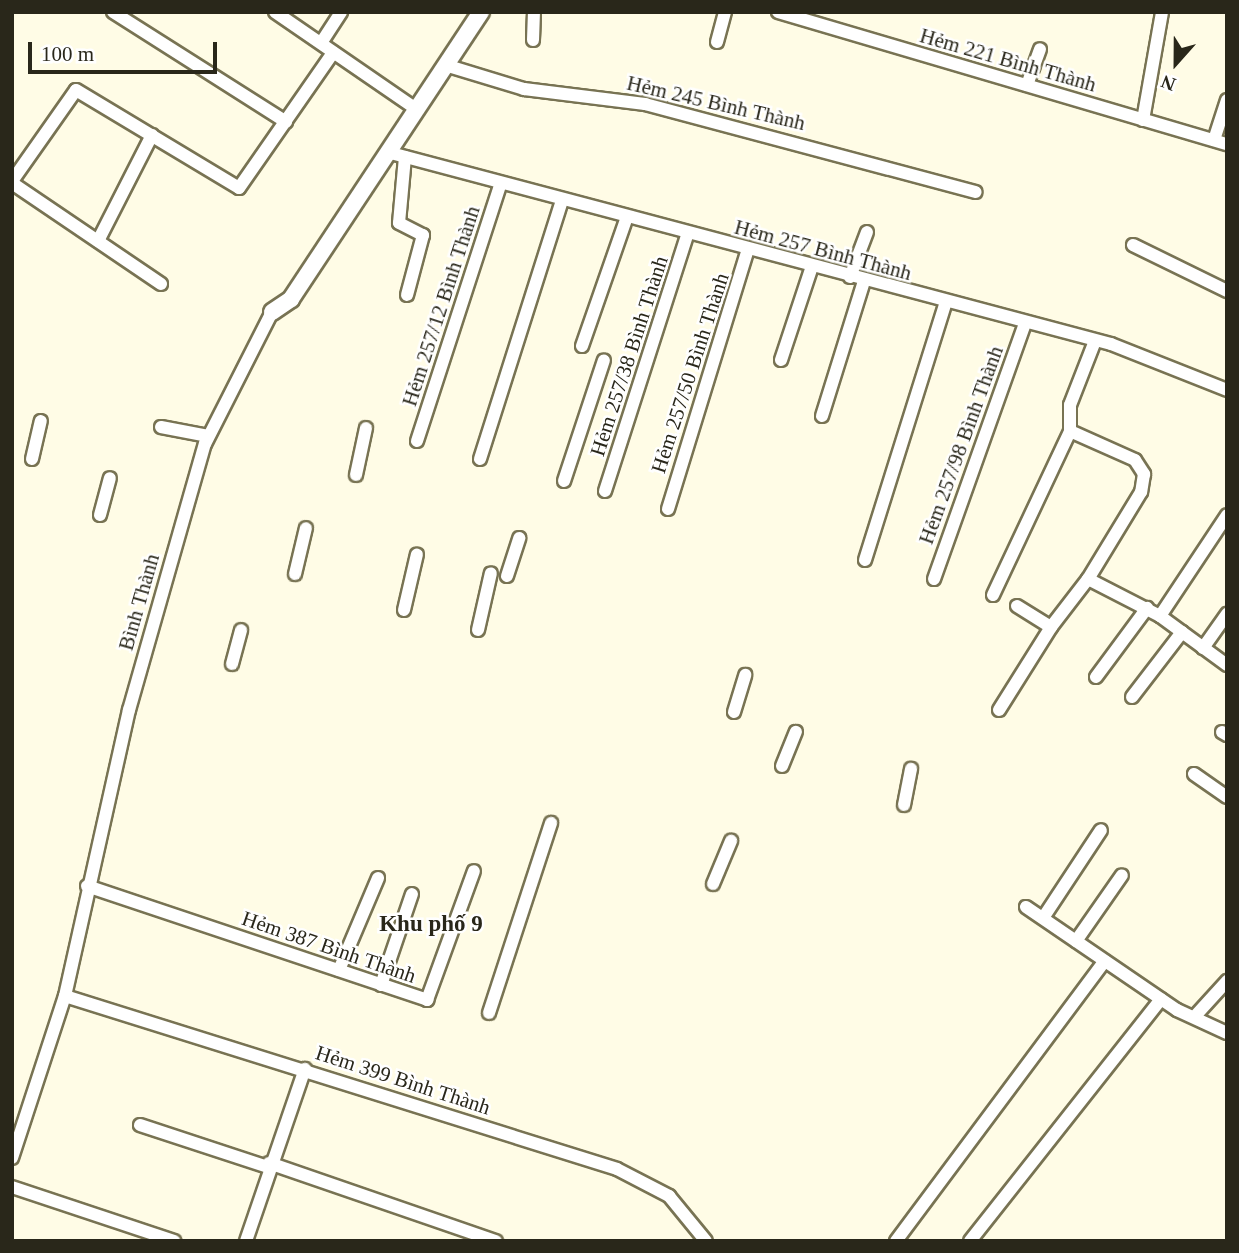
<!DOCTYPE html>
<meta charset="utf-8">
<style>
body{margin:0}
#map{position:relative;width:1239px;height:1253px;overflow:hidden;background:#fffce6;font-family:"Times New Roman",serif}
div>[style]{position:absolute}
.roads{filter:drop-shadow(2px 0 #787353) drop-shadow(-2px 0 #787353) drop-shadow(0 2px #787353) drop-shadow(0 -2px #787353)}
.street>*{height:12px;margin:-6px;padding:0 6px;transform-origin:6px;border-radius:6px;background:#fff}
.secondary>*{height:16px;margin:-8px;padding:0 8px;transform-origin:8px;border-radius:8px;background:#fff}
span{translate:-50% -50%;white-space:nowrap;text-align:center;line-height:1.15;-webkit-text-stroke:5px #fff;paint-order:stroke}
.street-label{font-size:21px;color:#29271a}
.neighbourhood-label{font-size:23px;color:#29271a;font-weight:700}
.frame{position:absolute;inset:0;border:14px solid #29271a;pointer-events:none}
.north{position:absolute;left:1141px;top:28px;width:70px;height:70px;-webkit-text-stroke:5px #fff;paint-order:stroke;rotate:201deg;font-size:19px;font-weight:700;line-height:28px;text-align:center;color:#29271a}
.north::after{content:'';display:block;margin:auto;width:24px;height:32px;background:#29271a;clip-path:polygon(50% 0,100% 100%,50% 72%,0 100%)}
.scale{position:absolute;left:28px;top:42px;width:189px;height:32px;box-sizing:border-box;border:4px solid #29271a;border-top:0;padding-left:9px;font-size:21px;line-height:24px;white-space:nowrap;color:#29271a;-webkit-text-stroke:5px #fff;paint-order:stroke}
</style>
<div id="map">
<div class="roads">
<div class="street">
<div style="left:113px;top:12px;width:205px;rotate:32.4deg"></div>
<div style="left:275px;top:12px;width:171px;rotate:34.5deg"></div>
<div style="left:778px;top:12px;width:468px;rotate:16.4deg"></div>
<div style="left:533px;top:40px;width:28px;rotate:-88deg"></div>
<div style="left:717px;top:42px;width:31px;rotate:-75deg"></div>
<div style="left:321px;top:43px;width:37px;rotate:-57deg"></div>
<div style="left:445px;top:65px;width:83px;rotate:16.9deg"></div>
<div style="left:524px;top:89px;width:122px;rotate:7.1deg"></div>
<div style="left:645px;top:104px;width:342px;rotate:14.9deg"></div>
<div style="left:1027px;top:85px;width:38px;rotate:-70deg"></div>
<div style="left:1143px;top:120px;width:110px;rotate:-80deg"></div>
<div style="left:1214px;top:140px;width:42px;rotate:-72deg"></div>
<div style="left:387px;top:152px;width:749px;rotate:14.85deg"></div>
<div style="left:1111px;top:344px;width:125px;rotate:21.6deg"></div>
<div style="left:405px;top:157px;width:66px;rotate:95.2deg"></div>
<div style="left:399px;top:223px;width:27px;rotate:27deg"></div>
<div style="left:423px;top:235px;width:62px;rotate:104.9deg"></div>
<div style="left:12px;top:181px;width:111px;rotate:-54.9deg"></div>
<div style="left:76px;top:90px;width:190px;rotate:31deg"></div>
<div style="left:239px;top:188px;width:165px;rotate:-55.2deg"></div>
<div style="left:12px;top:183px;width:180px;rotate:34.1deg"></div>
<div style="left:98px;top:241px;width:119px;rotate:-63deg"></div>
<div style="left:1133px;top:245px;width:105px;rotate:26.1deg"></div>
<div style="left:850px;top:277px;width:48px;rotate:-69.3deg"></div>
<div style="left:582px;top:346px;width:137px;rotate:-70.8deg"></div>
<div style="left:781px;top:360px;width:99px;rotate:-71.7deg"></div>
<div style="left:822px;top:416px;width:141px;rotate:-72.7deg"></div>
<div style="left:161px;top:427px;width:48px;rotate:10.8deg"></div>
<div style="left:1070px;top:431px;width:71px;rotate:24deg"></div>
<div style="left:1135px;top:460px;width:17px;rotate:57deg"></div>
<div style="left:1144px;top:474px;width:18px;rotate:99deg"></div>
<div style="left:1141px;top:492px;width:102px;rotate:121.3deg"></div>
<div style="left:417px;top:441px;width:271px;rotate:-72deg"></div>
<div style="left:32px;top:459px;width:39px;rotate:-77deg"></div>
<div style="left:480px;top:459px;width:271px;rotate:-72.4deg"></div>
<div style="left:356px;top:475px;width:48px;rotate:-78deg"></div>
<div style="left:564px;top:481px;width:127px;rotate:-71.7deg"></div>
<div style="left:605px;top:491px;width:271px;rotate:-72.2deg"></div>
<div style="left:668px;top:509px;width:272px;rotate:-72.9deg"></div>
<div style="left:100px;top:515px;width:38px;rotate:-75deg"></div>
<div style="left:865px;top:560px;width:268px;rotate:-72.6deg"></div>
<div style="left:295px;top:574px;width:47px;rotate:-76.6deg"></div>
<div style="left:507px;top:576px;width:40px;rotate:-72deg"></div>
<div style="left:934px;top:579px;width:272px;rotate:-70.4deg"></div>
<div style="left:993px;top:595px;width:181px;rotate:-64.8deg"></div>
<div style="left:1070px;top:431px;width:26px;rotate:-90deg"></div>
<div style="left:1070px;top:405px;width:69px;rotate:-68.7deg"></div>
<div style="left:1017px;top:606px;width:40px;rotate:32deg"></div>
<div style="left:1051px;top:627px;width:61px;rotate:-52.4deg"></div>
<div style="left:1088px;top:579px;width:81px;rotate:27.2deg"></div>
<div style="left:1160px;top:616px;width:83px;rotate:36.2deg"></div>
<div style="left:404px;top:610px;width:57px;rotate:-76.9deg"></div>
<div style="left:1160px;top:616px;width:121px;rotate:-56.4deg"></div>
<div style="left:478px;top:630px;width:58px;rotate:-77.2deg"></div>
<div style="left:1203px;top:648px;width:42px;rotate:-54.8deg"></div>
<div style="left:232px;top:664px;width:35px;rotate:-75deg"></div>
<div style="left:1096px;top:677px;width:86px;rotate:-53.5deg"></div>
<div style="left:1132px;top:697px;width:82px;rotate:-52.4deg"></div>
<div style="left:999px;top:710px;width:98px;rotate:-57.9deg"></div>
<div style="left:734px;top:712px;width:39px;rotate:-73deg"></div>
<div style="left:1222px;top:732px;width:6px;rotate:31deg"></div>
<div style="left:782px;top:766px;width:37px;rotate:-68deg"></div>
<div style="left:1194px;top:774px;width:40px;rotate:34.9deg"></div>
<div style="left:904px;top:805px;width:37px;rotate:-79deg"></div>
<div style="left:713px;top:884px;width:47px;rotate:-67.3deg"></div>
<div style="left:87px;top:886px;width:359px;rotate:18.5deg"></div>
<div style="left:427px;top:1000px;width:137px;rotate:-70deg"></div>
<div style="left:1026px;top:907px;width:183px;rotate:34.3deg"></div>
<div style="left:1177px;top:1010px;width:55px;rotate:24.7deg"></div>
<div style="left:1043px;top:918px;width:105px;rotate:-56.6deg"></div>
<div style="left:1076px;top:941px;width:80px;rotate:-55.1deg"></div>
<div style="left:339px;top:970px;width:100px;rotate:-67deg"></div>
<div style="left:381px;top:985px;width:96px;rotate:-71.2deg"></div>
<div style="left:65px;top:996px;width:578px;rotate:17.4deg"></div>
<div style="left:617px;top:1169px;width:59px;rotate:27.4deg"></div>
<div style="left:669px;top:1196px;width:58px;rotate:50.6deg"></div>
<div style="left:489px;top:1013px;width:200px;rotate:-71.9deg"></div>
<div style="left:1197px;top:1014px;width:45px;rotate:-47.7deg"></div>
<div style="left:140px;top:1125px;width:135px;rotate:18.2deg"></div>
<div style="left:12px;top:1158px;width:170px;rotate:-71.9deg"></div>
<div style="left:65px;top:996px;width:293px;rotate:-77.4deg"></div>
<div style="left:129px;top:710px;width:277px;rotate:-74.1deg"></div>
<div style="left:205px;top:444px;width:148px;rotate:-63.1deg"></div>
<div style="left:269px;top:1163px;width:240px;rotate:19deg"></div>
<div style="left:12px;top:1187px;width:171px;rotate:18.4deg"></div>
<div style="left:246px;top:1241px;width:182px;rotate:-71.1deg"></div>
<div style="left:896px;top:1241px;width:349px;rotate:-53.3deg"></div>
<div style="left:970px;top:1241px;width:308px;rotate:-51.7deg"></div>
</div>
<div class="secondary">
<div style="left:272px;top:312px;width:23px;rotate:-34deg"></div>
<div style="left:291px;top:299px;width:344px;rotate:-56.5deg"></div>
</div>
</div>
<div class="street-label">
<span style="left:1008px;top:60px;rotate:16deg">Hẻm 221 Bình Thành</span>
<span style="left:716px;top:103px;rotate:13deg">Hẻm 245 Bình Thành</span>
<span style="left:823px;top:250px;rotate:15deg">Hẻm 257 Bình Thành</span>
<span style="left:441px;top:306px;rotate:-72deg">Hẻm 257/12 Bình Thành</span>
<span style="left:629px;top:356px;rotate:-72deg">Hẻm 257/38 Bình Thành</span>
<span style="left:690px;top:373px;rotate:-72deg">Hẻm 257/50 Bình Thành</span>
<span style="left:961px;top:445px;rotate:-70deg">Hẻm 257/98 Bình Thành</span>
<span style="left:139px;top:602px;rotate:-74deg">Bình Thành</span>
<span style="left:329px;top:947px;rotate:19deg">Hẻm 387 Bình Thành</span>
<span style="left:403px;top:1080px;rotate:18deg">Hẻm 399 Bình Thành</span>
</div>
<div class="neighbourhood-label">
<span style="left:431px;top:924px">Khu phố 9</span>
</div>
<div class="frame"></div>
<div class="north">N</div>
<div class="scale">100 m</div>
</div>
